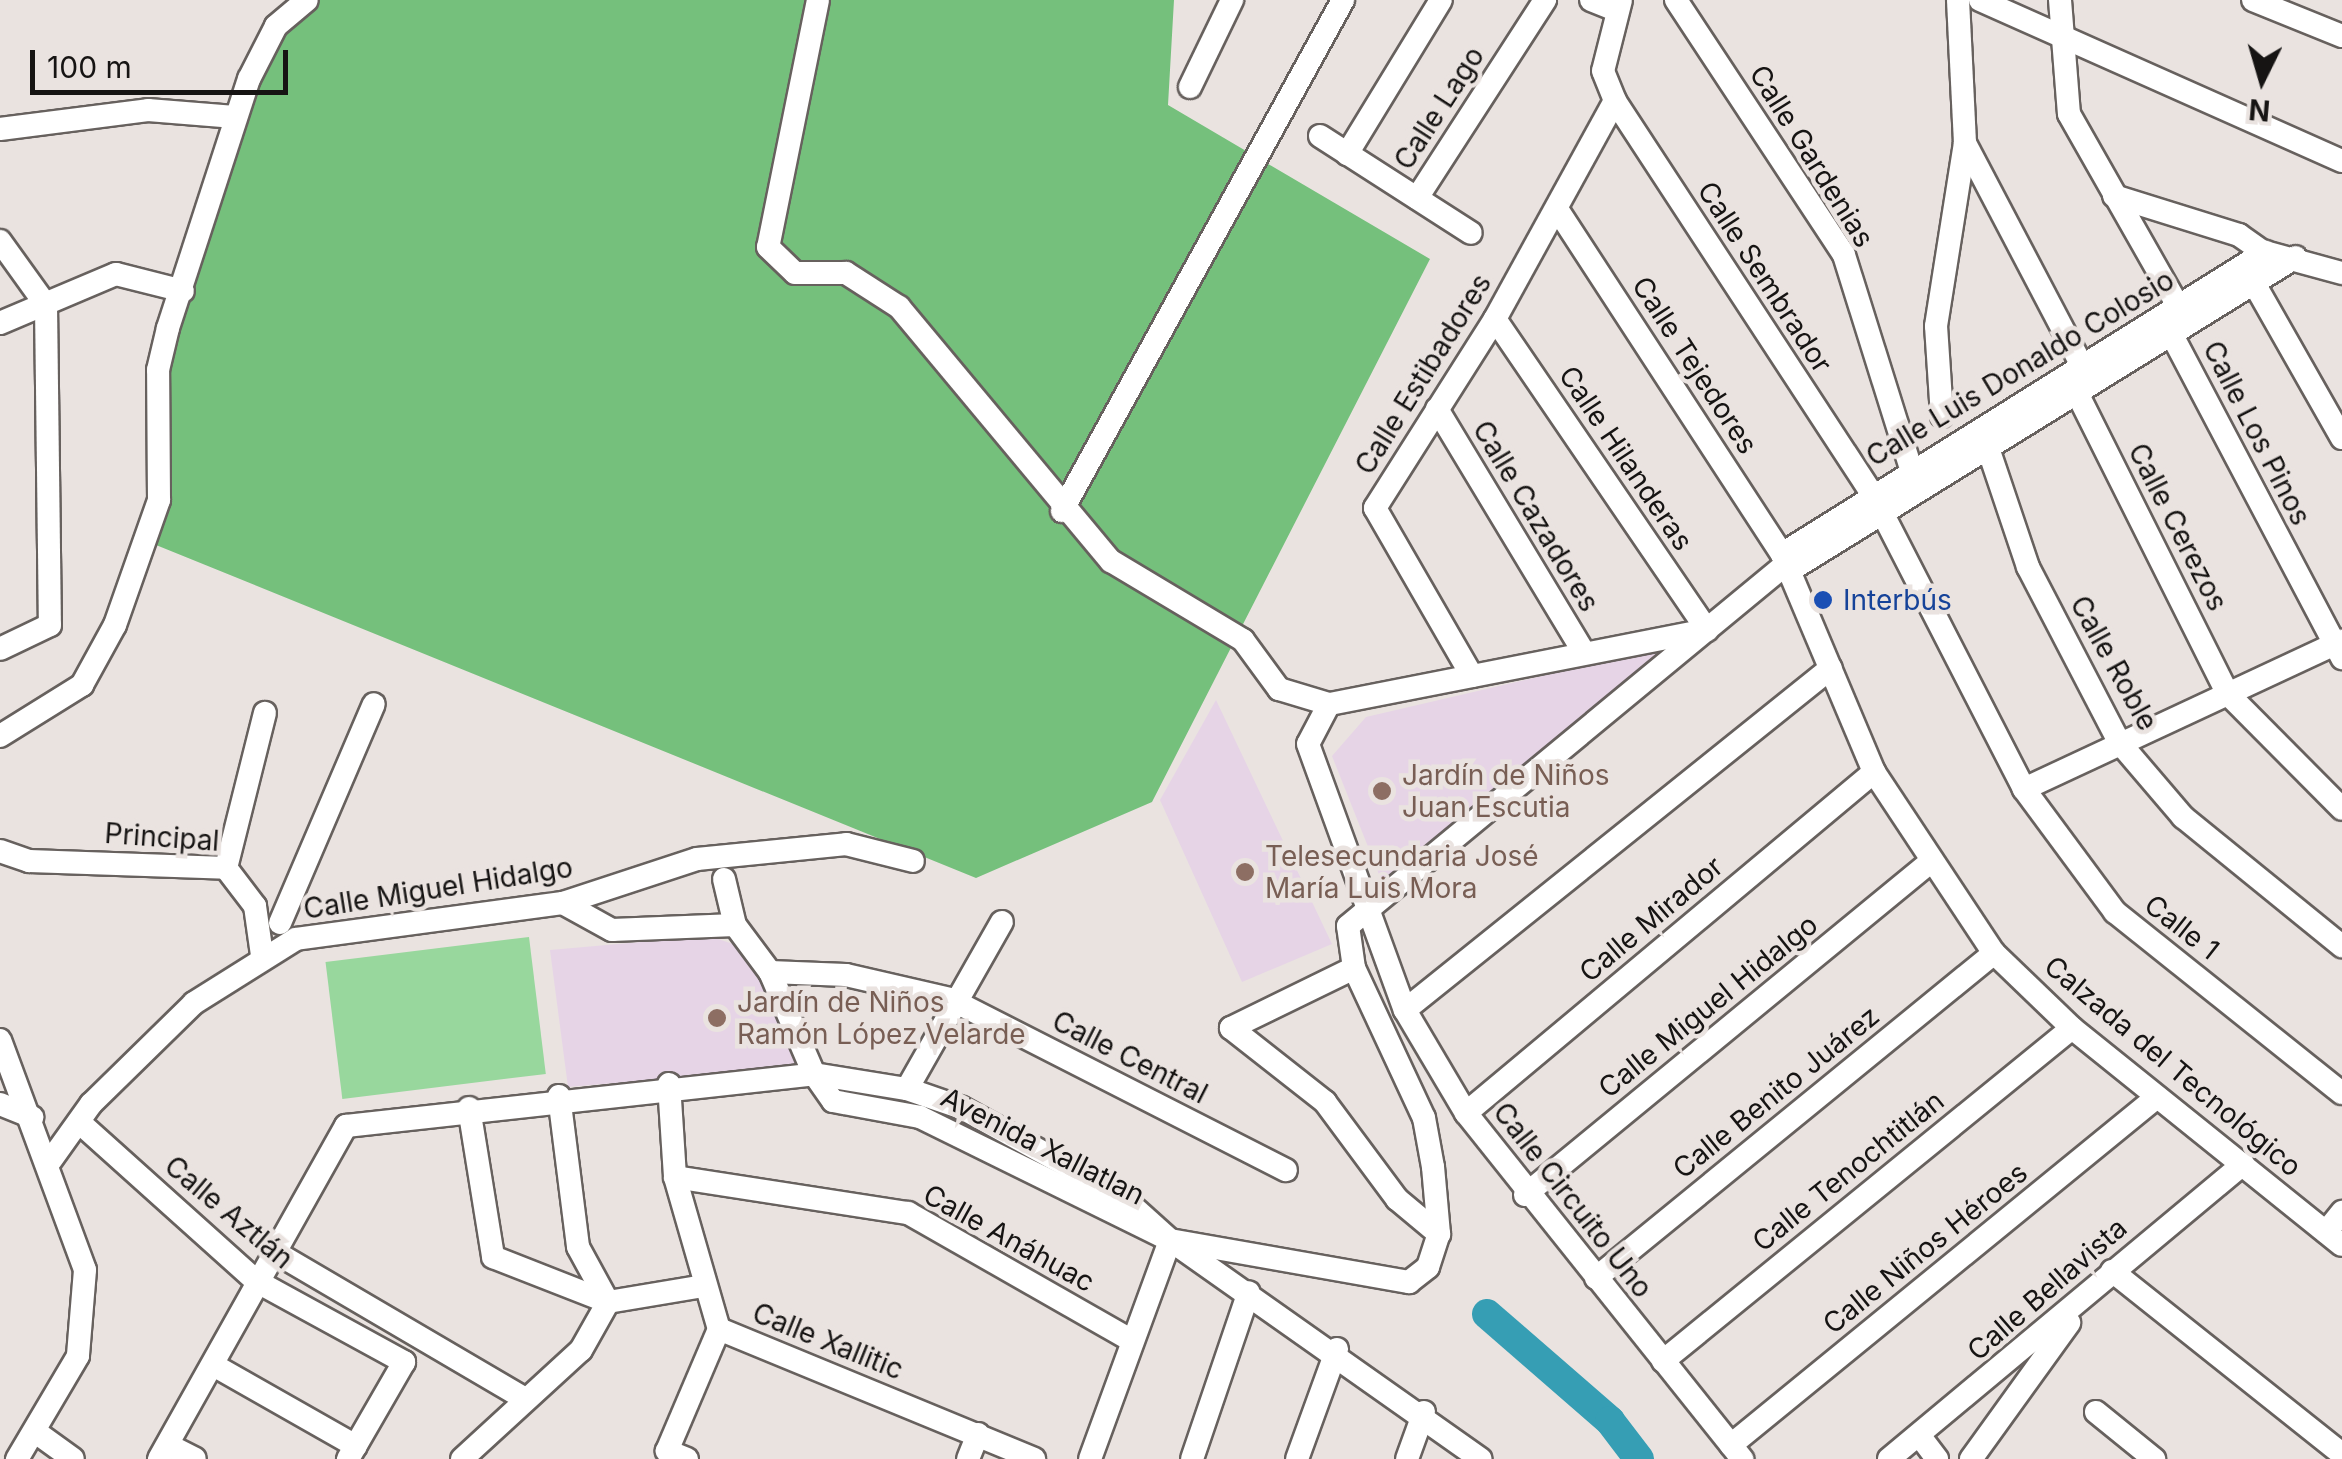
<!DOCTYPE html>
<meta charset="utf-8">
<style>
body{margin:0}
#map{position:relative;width:2342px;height:1459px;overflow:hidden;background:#eae3e0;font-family:Inter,sans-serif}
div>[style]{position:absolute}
.education>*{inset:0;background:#e6d4e6}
.green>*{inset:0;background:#98d79d;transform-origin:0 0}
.forest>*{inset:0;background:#75c07c}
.river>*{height:30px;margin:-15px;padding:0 15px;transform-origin:15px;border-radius:15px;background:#369eb4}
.roads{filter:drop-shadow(2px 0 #67615e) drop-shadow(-2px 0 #67615e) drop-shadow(0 2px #67615e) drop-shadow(0 -2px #67615e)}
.minor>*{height:22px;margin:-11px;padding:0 11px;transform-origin:11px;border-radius:11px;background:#fff}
.dots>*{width:28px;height:28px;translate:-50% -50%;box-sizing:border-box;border:5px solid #eae3e0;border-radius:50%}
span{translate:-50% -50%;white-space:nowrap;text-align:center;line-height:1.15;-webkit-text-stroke:9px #eae3e0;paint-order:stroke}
.street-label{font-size:28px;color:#161413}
.transit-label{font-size:28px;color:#164399}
.left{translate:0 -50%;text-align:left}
.education-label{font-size:28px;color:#785e54}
.north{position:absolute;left:2212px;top:30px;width:100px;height:100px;-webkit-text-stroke:8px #eae3e0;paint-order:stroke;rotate:185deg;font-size:28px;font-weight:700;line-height:40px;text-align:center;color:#161413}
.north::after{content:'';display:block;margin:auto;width:35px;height:45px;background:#161413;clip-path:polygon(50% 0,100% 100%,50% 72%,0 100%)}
.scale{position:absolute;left:30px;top:50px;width:258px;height:45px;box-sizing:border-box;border:5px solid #161413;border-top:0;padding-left:12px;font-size:30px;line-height:35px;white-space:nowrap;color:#161413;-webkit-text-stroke:8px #eae3e0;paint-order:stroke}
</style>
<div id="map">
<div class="education">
<div style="clip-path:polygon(1680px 644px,1384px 887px,1332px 756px,1366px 717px)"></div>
<div style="clip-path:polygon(1216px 700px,1332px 944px,1242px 982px,1160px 800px)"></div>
<div style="clip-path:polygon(709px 936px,739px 946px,761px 969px,801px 1067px,568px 1087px,550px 950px)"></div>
</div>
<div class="green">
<div style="left:529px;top:937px;width:138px;height:205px;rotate:83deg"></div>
</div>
<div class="forest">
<div style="clip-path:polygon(318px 0,1174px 0,1168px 105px,1430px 259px,1152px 802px,976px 878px,156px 545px,156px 350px,272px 35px)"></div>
</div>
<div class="river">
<div style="left:1487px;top:1314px;width:163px;rotate:41deg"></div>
<div style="left:1610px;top:1421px;width:48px;rotate:52.7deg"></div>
</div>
<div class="roads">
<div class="minor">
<div style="left:818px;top:0;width:252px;rotate:101.4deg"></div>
<div style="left:768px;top:247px;width:37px;rotate:44deg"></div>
<div style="left:795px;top:273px;width:51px"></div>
<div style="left:846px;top:273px;width:63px;rotate:32.7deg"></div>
<div style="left:899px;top:307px;width:331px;rotate:50.2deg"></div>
<div style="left:1111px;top:561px;width:154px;rotate:30.9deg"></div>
<div style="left:1243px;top:640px;width:61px;rotate:53.7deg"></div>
<div style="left:1279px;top:689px;width:52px;rotate:16.7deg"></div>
<div style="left:1591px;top:0;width:27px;rotate:22deg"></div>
<div style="left:1621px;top:0;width:73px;rotate:104.2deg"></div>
<div style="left:1603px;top:71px;width:32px;rotate:68deg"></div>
<div style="left:1615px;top:101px;width:469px;rotate:56.8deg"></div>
<div style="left:1872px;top:493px;width:333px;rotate:62.8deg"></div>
<div style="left:2024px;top:789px;width:153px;rotate:53.5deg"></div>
<div style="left:2115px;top:912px;width:290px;rotate:38.6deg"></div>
<div style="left:1676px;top:0;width:305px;rotate:56.6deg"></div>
<div style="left:1844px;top:255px;width:224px;rotate:72.6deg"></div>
<div style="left:1958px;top:0;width:143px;rotate:87.2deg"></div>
<div style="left:1965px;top:143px;width:260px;rotate:62.3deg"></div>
<div style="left:1980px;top:0;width:396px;rotate:24deg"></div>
<div style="left:2060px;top:0;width:114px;rotate:85.5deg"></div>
<div style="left:2069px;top:114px;width:237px;rotate:60.4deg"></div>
<div style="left:2253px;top:0;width:96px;rotate:22deg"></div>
<div style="left:1190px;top:87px;width:97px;rotate:-64.2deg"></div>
<div style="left:0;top:129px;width:149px;rotate:-7.3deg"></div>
<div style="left:148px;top:110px;width:87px;rotate:4.6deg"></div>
<div style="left:1320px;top:136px;width:179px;rotate:32.7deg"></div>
<div style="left:1347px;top:154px;width:180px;rotate:-58.6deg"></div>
<div style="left:2114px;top:196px;width:131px;rotate:17.3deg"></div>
<div style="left:2239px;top:235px;width:45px;rotate:35.1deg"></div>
<div style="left:1417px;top:198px;width:236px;rotate:-57.1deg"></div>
<div style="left:1557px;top:209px;width:412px;rotate:56.9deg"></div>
<div style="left:1782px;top:554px;width:237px;rotate:67.1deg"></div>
<div style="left:1874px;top:772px;width:217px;rotate:56.5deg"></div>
<div style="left:1994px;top:953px;width:108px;rotate:43.9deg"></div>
<div style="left:2072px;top:1028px;width:346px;rotate:38.8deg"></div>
<div style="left:0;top:241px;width:79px;rotate:54.3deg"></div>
<div style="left:46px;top:305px;width:320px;rotate:89.3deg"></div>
<div style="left:50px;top:625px;width:55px;rotate:154.4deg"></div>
<div style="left:2255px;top:285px;width:176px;rotate:60.4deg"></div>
<div style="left:1495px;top:319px;width:376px;rotate:55.7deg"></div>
<div style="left:1707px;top:630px;width:385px;rotate:168.9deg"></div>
<div style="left:1329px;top:704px;width:45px;rotate:117.7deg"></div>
<div style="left:1308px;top:744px;width:283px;rotate:70deg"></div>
<div style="left:1405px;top:1010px;width:120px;rotate:59.4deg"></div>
<div style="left:1466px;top:1113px;width:443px;rotate:51.4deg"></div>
<div style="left:0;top:323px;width:126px;rotate:-22.9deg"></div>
<div style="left:116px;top:274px;width:69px;rotate:14.2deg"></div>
<div style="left:2174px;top:339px;width:361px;rotate:62.2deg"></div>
<div style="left:2075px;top:389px;width:340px;rotate:63.4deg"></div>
<div style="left:2227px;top:693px;width:163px;rotate:45.2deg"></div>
<div style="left:1437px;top:409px;width:285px;rotate:58.9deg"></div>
<div style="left:1942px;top:416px;width:90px;rotate:-93.8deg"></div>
<div style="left:1936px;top:326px;width:185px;rotate:-81deg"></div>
<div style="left:1987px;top:445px;width:129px;rotate:71.4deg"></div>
<div style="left:2028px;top:567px;width:197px;rotate:62.5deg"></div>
<div style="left:2119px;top:742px;width:99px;rotate:49.5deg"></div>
<div style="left:2183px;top:817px;width:205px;rotate:39.1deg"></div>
<div style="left:1062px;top:511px;width:583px;rotate:-61.19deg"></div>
<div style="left:1782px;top:554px;width:570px;rotate:-32.02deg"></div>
<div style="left:2265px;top:252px;width:80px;rotate:15.3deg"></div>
<div style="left:1789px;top:571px;width:596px;rotate:-31.77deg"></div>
<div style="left:1472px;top:676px;width:194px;rotate:-120deg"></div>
<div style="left:1375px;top:508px;width:224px;rotate:-57.6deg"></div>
<div style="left:1495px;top:319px;width:249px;rotate:-61.2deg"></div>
<div style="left:0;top:736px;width:97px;rotate:-31.9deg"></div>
<div style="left:82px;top:685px;width:68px;rotate:-61.2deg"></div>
<div style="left:115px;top:625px;width:133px;rotate:-70.6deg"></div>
<div style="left:159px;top:500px;width:130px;rotate:-90.4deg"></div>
<div style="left:158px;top:370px;width:43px;rotate:-76.6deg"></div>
<div style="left:168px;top:328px;width:262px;rotate:-72deg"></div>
<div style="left:249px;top:79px;width:59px;rotate:-63deg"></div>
<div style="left:276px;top:26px;width:40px;rotate:-40deg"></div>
<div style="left:2024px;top:789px;width:351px;rotate:-25deg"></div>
<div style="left:0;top:851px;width:31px;rotate:19deg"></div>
<div style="left:29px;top:861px;width:197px;rotate:2deg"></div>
<div style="left:226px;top:868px;width:48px;rotate:52.7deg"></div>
<div style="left:255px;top:906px;width:49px;rotate:81.9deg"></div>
<div style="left:226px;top:868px;width:160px;rotate:-75.9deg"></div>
<div style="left:724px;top:879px;width:47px;rotate:76.6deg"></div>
<div style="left:563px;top:903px;width:56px;rotate:28.9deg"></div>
<div style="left:612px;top:930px;width:123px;rotate:-2.3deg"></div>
<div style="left:735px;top:925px;width:59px;rotate:53.3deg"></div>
<div style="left:770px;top:972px;width:111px;rotate:66.7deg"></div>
<div style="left:814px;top:1074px;width:94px;rotate:9.2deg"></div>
<div style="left:907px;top:1089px;width:58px;rotate:19.1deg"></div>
<div style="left:962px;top:1108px;width:180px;rotate:28.8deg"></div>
<div style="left:1120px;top:1195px;width:67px;rotate:42deg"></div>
<div style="left:1170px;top:1240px;width:243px;rotate:10deg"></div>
<div style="left:1409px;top:1282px;width:24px;rotate:-38deg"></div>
<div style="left:1428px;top:1267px;width:35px;rotate:-72deg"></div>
<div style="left:1439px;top:1234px;width:67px;rotate:-95.1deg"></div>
<div style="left:1433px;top:1167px;width:50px;rotate:-100.4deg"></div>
<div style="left:1424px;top:1118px;width:166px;rotate:-115deg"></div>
<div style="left:1354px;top:968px;width:42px;rotate:-98.1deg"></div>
<div style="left:1348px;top:926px;width:568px;rotate:-39.57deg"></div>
<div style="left:280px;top:923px;width:238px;rotate:-66.8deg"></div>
<div style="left:1354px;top:968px;width:137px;rotate:154deg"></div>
<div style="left:1231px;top:1028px;width:120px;rotate:38.2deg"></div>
<div style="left:1325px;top:1102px;width:121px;rotate:53.4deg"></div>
<div style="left:1397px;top:1199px;width:55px;rotate:39.8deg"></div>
<div style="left:770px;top:972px;width:76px;rotate:2.3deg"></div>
<div style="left:846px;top:975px;width:107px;rotate:13deg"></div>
<div style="left:950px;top:999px;width:377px;rotate:27deg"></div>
<div style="left:1405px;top:1010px;width:546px;rotate:-38.76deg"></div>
<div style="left:0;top:1040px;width:245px;rotate:69.7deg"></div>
<div style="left:85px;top:1270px;width:86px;rotate:94.7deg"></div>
<div style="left:78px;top:1356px;width:120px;rotate:120.6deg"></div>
<div style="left:669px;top:1084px;width:93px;rotate:86.3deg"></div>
<div style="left:675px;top:1177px;width:158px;rotate:73.9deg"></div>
<div style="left:719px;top:1329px;width:341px;rotate:22.4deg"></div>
<div style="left:907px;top:1089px;width:192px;rotate:-60.4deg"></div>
<div style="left:559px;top:1096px;width:152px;rotate:82.8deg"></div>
<div style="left:578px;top:1247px;width:63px;rotate:61.4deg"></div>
<div style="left:0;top:1104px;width:35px;rotate:22deg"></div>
<div style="left:469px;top:1108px;width:151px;rotate:80.8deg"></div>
<div style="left:493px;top:1257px;width:123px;rotate:21.4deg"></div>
<div style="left:1466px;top:1113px;width:532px;rotate:-39.89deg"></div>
<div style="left:79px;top:1122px;width:238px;rotate:41.9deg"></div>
<div style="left:256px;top:1281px;width:169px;rotate:28.7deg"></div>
<div style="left:404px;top:1362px;width:112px;rotate:120deg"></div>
<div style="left:51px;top:1160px;width:69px;rotate:-54.5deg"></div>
<div style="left:91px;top:1104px;width:144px;rotate:-44.4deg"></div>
<div style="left:194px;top:1003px;width:120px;rotate:-32.1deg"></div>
<div style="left:296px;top:939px;width:269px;rotate:-7.7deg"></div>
<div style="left:563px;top:903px;width:141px;rotate:-18.2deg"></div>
<div style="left:697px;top:859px;width:150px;rotate:-5.7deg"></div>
<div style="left:846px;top:844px;width:69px;rotate:14.2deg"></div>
<div style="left:675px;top:1177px;width:236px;rotate:8.8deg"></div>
<div style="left:908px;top:1213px;width:257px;rotate:29.7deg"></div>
<div style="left:1525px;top:1195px;width:523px;rotate:-39.41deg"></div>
<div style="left:2326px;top:1232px;width:26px;rotate:-51deg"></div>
<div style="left:273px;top:1251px;width:289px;rotate:30.4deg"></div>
<div style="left:2112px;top:1271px;width:294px;rotate:38.5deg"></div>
<div style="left:1596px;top:1278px;width:514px;rotate:-39.23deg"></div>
<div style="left:608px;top:1302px;width:97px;rotate:-9.5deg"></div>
<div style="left:1663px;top:1361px;width:527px;rotate:-39.15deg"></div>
<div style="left:215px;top:1366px;width:162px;rotate:29.6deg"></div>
<div style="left:2096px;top:1412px;width:75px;rotate:39deg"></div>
<div style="left:37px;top:1433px;width:44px;rotate:35.8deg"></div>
<div style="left:1919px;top:1435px;width:30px;rotate:53deg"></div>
<div style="left:168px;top:1445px;width:30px;rotate:27deg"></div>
<div style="left:1731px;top:1445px;width:550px;rotate:-39.25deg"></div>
<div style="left:159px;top:1459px;width:382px;rotate:-60.7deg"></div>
<div style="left:346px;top:1126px;width:471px;rotate:-6.3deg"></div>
<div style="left:814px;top:1074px;width:33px;rotate:55deg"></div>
<div style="left:833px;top:1101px;width:88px;rotate:10.4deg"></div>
<div style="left:920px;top:1117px;width:279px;rotate:26.2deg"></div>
<div style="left:1170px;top:1240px;width:380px;rotate:35.2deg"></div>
<div style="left:462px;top:1459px;width:161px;rotate:-42.5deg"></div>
<div style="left:581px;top:1350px;width:55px;rotate:-60.6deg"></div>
<div style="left:687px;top:1459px;width:22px;rotate:-158deg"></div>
<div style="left:667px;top:1451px;width:133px;rotate:-66.9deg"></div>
<div style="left:968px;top:1459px;width:27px;rotate:-68deg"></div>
<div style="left:1090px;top:1459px;width:233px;rotate:-69.9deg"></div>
<div style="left:1192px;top:1459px;width:176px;rotate:-71.2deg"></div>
<div style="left:1297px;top:1459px;width:117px;rotate:-70deg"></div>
<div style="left:1407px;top:1459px;width:50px;rotate:-70.1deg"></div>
<div style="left:1889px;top:1459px;width:461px;rotate:-39.8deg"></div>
<div style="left:1971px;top:1459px;width:168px;rotate:-54.2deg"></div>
</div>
</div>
<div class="dots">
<div style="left:1823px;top:600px;background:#1a4fb4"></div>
<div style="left:1382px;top:791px;background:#8d6e63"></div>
<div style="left:1245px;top:872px;background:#8d6e63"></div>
<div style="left:717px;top:1018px;background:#8d6e63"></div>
</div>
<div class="street-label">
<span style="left:1439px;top:108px;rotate:-57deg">Calle Lago</span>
<span style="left:1812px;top:156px;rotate:58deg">Calle Gardenias</span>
<span style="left:1765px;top:277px;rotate:57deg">Calle Sembrador</span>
<span style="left:1695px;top:365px;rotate:57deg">Calle Tejedores</span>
<span style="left:2020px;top:368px;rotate:-31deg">Calle Luis Donaldo Colosio</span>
<span style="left:1423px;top:374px;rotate:-58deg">Calle Estibadores</span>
<span style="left:2257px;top:433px;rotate:63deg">Calle Los Pinos</span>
<span style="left:1626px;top:458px;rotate:56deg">Calle Hilanderas</span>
<span style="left:1536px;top:516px;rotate:59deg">Calle Cazadores</span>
<span style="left:2178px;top:527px;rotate:63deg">Calle Cerezos</span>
<span style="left:2114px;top:663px;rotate:61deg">Calle Roble</span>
<span style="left:162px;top:837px;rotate:4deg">Principal</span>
<span style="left:438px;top:888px;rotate:-9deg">Calle Miguel Hidalgo</span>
<span style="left:1651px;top:919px;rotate:-40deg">Calle Mirador</span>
<span style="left:2182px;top:927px;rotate:38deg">Calle 1</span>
<span style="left:1708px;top:1006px;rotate:-39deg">Calle Miguel Hidalgo</span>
<span style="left:1130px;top:1057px;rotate:27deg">Calle Central</span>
<span style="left:2173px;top:1066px;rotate:40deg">Calzada del Tecnológico</span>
<span style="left:1776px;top:1092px;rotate:-39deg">Calle Benito Juárez</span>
<span style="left:1043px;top:1146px;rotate:27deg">Avenida Xallatlan</span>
<span style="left:1848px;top:1171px;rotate:-39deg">Calle Tenochtitlán</span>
<span style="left:1573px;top:1200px;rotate:52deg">Calle Circuito Uno</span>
<span style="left:229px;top:1212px;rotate:40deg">Calle Aztlán</span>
<span style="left:1009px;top:1238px;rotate:29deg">Calle Anáhuac</span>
<span style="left:1925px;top:1248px;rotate:-39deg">Calle Niños Héroes</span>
<span style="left:2047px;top:1289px;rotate:-41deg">Calle Bellavista</span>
<span style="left:828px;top:1341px;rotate:22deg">Calle Xallitic</span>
</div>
<div class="transit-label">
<span class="left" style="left:1843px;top:600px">Interbús</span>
</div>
<div class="education-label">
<span class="left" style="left:1402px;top:791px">Jardín de Niños<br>Juan Escutia</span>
<span class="left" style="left:1265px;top:872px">Telesecundaria José<br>María Luis Mora</span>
<span class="left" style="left:737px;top:1018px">Jardín de Niños<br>Ramón López Velarde</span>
</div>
<div class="north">N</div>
<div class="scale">100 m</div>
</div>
